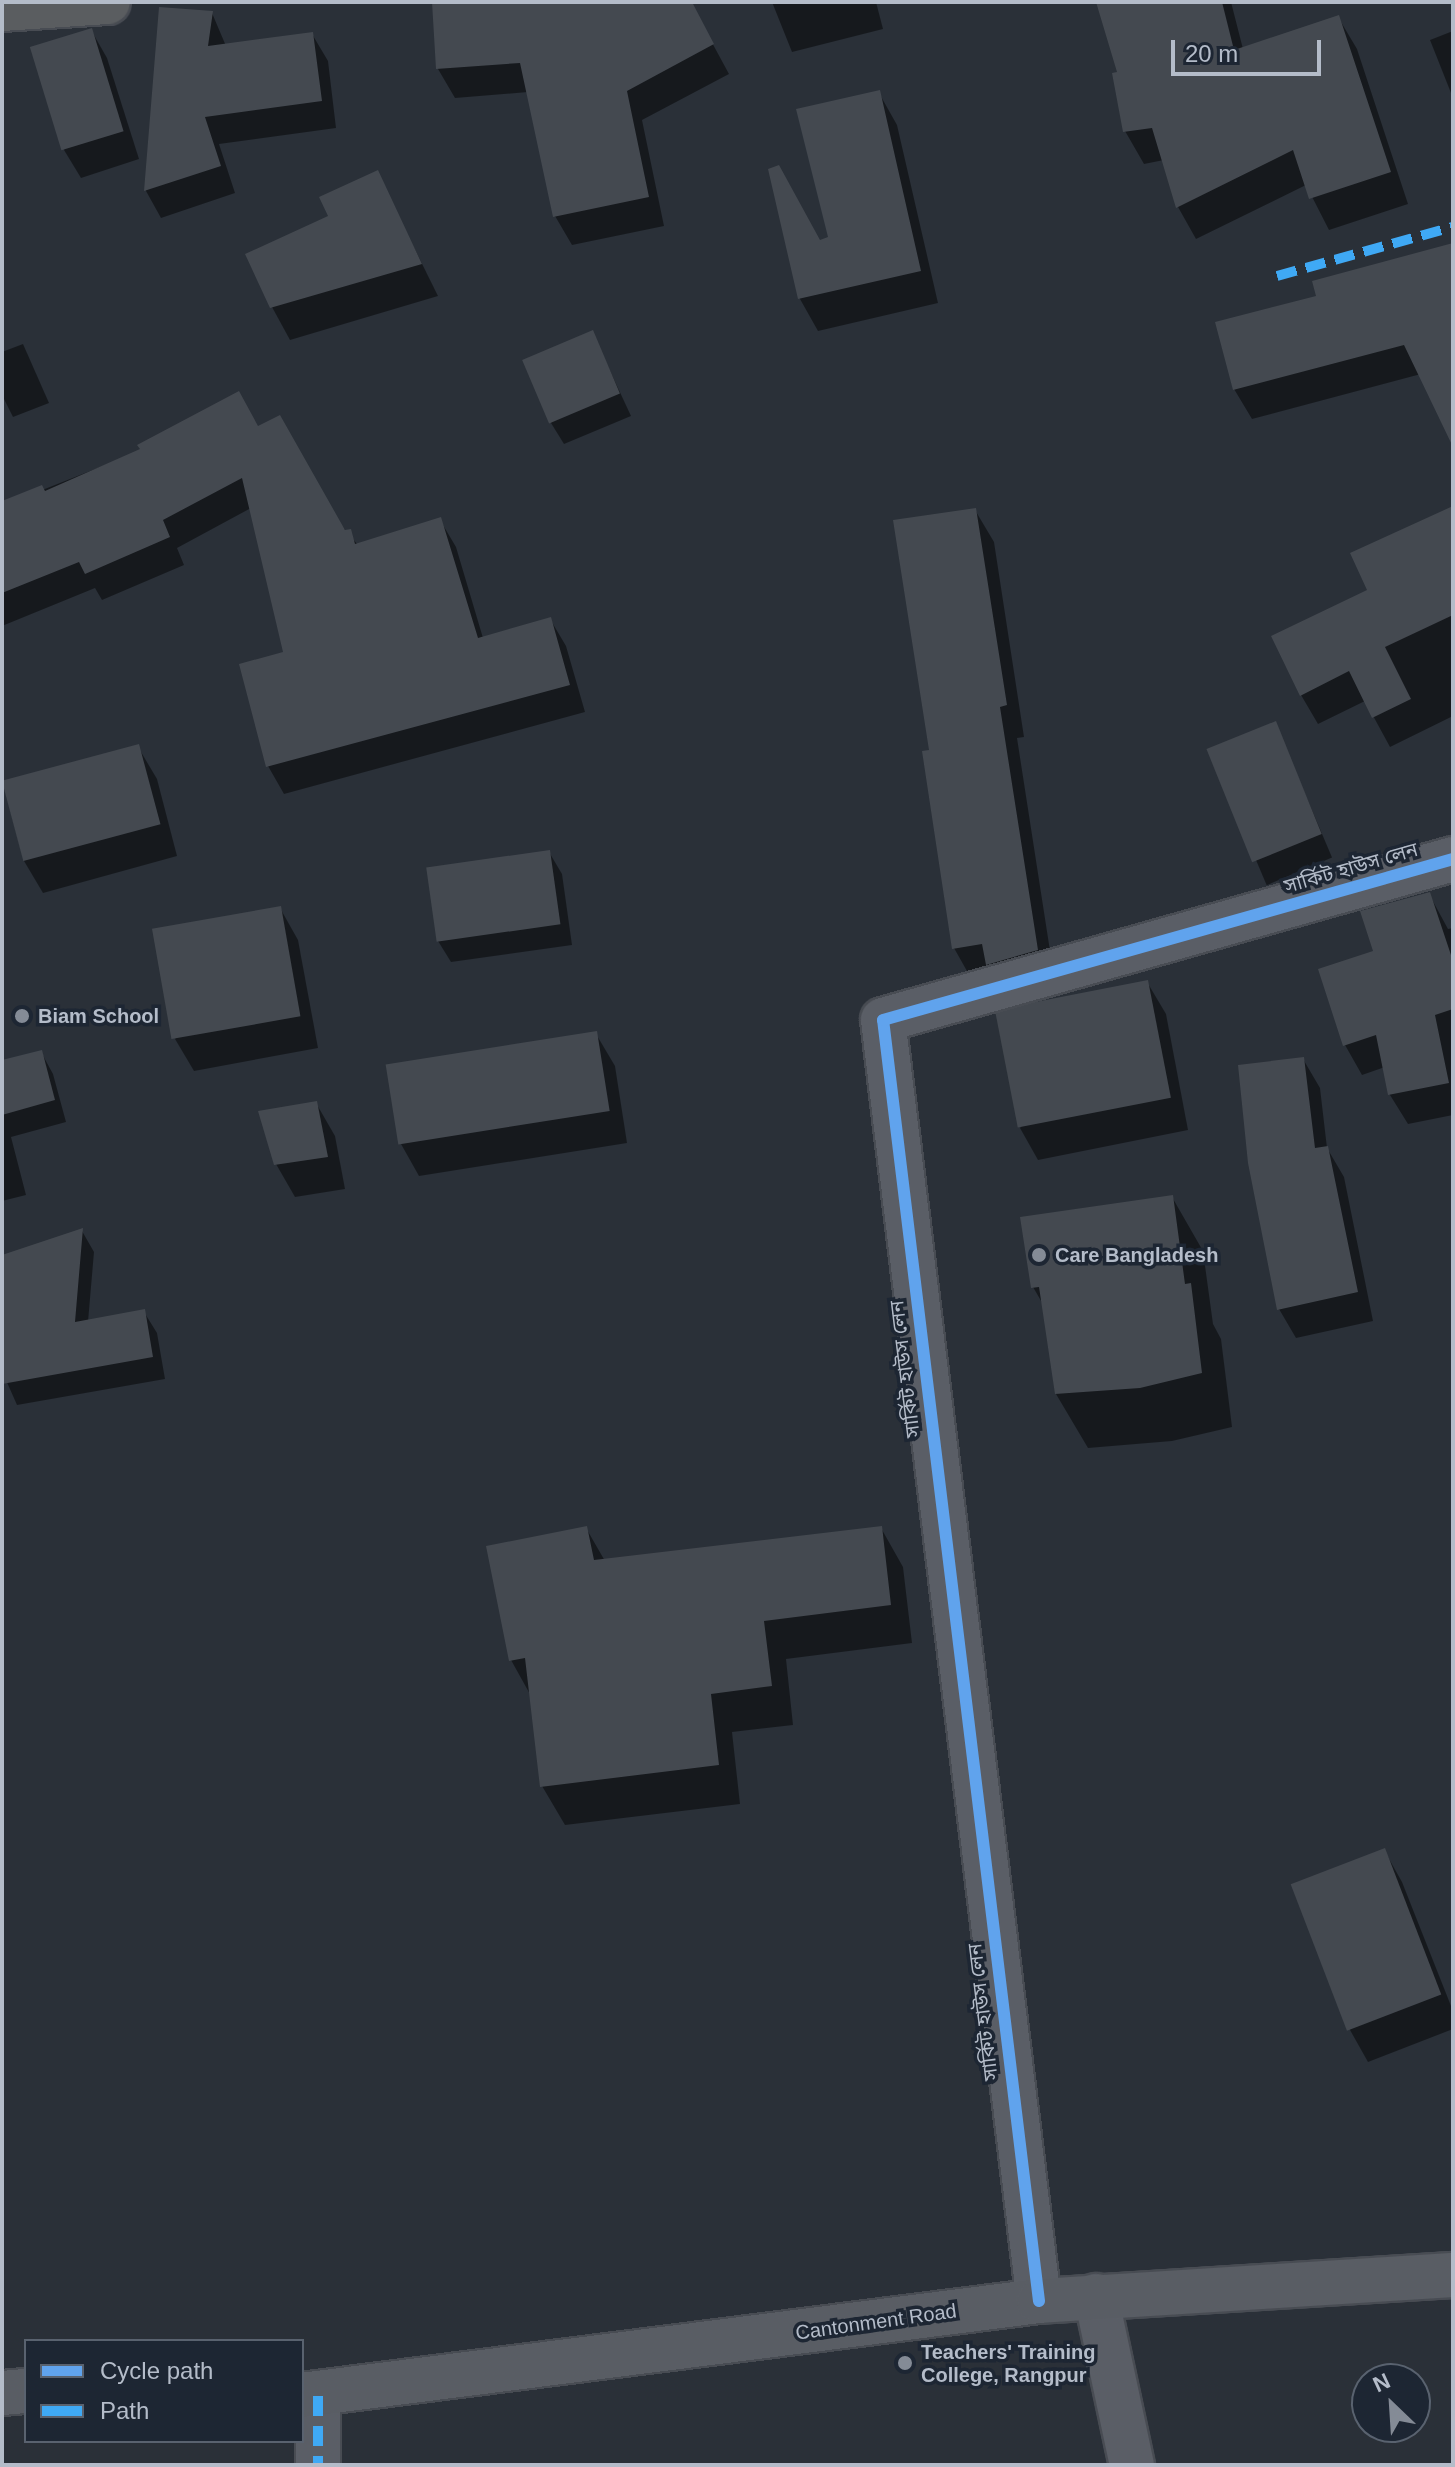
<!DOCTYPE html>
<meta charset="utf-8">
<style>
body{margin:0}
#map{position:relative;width:1455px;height:2467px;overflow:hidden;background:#2a3038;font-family:Helvetica,"Noto Sans Bengali",sans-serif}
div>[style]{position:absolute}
.shadow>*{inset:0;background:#0007;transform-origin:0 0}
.building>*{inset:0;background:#444950;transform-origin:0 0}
.roads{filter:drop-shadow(2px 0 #484c53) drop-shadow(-2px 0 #484c53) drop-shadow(0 2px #484c53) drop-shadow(0 -2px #484c53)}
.street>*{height:44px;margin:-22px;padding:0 22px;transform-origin:22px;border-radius:22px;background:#5a5e66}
.secondary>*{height:44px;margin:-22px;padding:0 22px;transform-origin:22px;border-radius:22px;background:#595d64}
.highway>*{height:44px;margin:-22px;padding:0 22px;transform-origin:22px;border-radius:22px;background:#5a5d60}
.quiet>*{height:10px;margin-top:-5px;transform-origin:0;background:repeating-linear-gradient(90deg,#3fa9f5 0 20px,transparent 0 30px)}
.cycleway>*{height:12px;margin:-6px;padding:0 6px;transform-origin:6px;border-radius:6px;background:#60a3ed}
.dots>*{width:22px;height:22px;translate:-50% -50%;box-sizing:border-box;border:4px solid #1d2633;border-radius:50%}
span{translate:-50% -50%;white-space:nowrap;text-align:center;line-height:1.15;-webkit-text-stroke:7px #1d2633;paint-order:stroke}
.street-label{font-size:20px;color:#b4bcc9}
.poi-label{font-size:20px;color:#b4bcc9;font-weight:700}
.left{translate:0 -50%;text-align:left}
.frame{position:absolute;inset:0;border:4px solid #b4bcc9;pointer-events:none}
.legend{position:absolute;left:24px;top:2339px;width:280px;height:104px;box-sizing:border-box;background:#1d2633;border:2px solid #59626f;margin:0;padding:10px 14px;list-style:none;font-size:24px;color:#b4bcc9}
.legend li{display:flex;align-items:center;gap:16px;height:40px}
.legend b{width:40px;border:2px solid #59626f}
.north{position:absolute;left:1351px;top:2363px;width:80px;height:80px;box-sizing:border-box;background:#1d2633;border:2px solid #59626f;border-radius:50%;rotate:335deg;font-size:22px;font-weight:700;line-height:32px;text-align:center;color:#b4bcc9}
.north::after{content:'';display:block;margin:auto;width:28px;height:36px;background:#848b96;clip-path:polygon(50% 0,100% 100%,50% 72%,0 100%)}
.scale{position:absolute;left:1171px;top:40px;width:150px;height:36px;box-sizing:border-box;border:4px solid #b4bcc9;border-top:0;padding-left:10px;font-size:24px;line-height:28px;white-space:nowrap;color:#b4bcc9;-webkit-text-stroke:6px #1d2633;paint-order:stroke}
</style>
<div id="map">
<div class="shadow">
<div style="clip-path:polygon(434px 2px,690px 2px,729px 74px,642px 120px,664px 226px,572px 245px,555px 216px,528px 92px,455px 98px,438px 69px)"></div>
<div style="clip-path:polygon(772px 2px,876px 2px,883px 29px,792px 52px)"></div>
<div style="clip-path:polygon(1098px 2px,1231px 2px,1243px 49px,1338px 17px,1357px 49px,1408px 204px,1329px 230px,1306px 185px,1196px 239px,1178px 207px,1164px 160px,1144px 164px,1125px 131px,1119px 74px)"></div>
<div style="clip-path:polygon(160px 9px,212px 13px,226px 46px,312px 34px,328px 61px,336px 128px,219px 144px,235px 193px,161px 218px,146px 191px)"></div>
<div style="clip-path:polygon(91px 30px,107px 58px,139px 159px,81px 178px,64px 150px)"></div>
<div style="clip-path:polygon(1453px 31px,1453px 98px,1430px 40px)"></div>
<div style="clip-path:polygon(879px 93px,897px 125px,938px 303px,818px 331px,800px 299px,770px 170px,820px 242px,830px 238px)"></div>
<div style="clip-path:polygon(377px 173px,438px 296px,290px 340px,272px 307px,330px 216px)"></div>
<div style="clip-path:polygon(1453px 245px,1453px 443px,1421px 374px,1252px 419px,1234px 389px,1318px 297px)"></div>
<div style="clip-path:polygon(592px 332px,631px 416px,564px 444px,551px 423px)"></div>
<div style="clip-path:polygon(23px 344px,49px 403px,13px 417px,2px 395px,2px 352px)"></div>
<div style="clip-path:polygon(258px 428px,358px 545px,440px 520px,456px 547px,483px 638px,550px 619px,566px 646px,585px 712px,284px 794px,268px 766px,285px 654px,251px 508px,177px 548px,184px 565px,102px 600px,95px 588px,2px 626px,2px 506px,143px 450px)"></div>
<div style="clip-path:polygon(1453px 508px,1453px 716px,1390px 747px,1365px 701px,1318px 724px,1301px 695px,1370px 591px)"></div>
<div style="clip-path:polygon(975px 510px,994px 542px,1024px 737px,1017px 738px,1055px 983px,972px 980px,954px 948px,931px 751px)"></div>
<div style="left:1275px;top:723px;width:146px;height:71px;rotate:67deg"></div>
<div style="clip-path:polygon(138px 747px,157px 779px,177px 856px,43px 893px,24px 861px,3px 784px)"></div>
<div style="clip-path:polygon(549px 852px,562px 874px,572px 945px,451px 962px,438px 941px)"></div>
<div style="clip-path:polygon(1429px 894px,1448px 929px,1453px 928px,1453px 1115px,1408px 1124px,1390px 1095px,1385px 1067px,1362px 1075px,1345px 1045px,1376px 952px)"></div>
<div style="clip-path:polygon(280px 908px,298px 940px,318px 1048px,194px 1071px,175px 1039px)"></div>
<div style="clip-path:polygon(1147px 982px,1166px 1014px,1188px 1130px,1038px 1160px,1020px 1128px)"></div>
<div style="clip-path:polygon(596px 1034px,615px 1066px,627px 1143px,419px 1176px,401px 1144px)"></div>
<div style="clip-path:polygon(41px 1052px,53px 1074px,66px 1122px,11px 1137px,26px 1195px,2px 1201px,2px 1062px)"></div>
<div style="clip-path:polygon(1303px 1059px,1320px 1088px,1327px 1148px,1344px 1177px,1373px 1321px,1296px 1338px,1279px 1309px)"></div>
<div style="clip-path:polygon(316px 1103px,335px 1136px,345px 1189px,295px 1197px,276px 1164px)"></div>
<div style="clip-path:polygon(1172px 1197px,1203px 1251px,1213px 1324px,1221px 1339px,1232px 1427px,1172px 1441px,1088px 1448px,1056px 1394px,1044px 1306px,1033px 1287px)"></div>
<div style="clip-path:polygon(82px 1231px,94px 1252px,88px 1322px,144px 1312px,157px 1333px,165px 1379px,17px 1405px,2px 1371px,2px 1257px)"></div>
<div style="clip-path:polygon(586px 1528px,605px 1561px,881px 1528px,903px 1567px,912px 1643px,786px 1659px,793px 1725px,732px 1732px,740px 1804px,565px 1825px,542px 1786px,531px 1696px,511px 1660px)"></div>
<div style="clip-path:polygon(1384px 1850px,1402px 1882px,1453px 2011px,1453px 2029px,1368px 2062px,1350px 2030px,1293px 1886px)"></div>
</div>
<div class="building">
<div style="clip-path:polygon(432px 2px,692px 2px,714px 44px,627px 91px,649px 197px,553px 217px,520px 63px,436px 69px)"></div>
<div style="clip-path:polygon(1096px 2px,1222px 2px,1234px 50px,1339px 15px,1391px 172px,1309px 199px,1293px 150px,1176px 208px,1152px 128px,1123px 132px,1112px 73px,1117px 72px)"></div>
<div style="clip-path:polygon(159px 7px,213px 11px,208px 46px,313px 32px,322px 101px,205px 117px,221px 166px,144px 191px)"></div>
<div style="left:92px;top:28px;width:108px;height:65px;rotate:73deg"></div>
<div style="clip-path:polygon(880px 90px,921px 271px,798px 299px,768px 169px,779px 165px,820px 240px,828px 237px,796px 109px)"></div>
<div style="clip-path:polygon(378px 170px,422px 264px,270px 308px,245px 254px,328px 216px,319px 197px)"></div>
<div style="clip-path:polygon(1453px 243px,1453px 447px,1404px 345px,1233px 390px,1215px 322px,1316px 296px,1312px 281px)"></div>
<div style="left:593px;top:330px;width:69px;height:77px;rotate:67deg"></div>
<div style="clip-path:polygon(239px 391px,258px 426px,280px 415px,345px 530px,351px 529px,355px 544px,441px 517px,478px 638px,551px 617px,570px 685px,266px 767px,239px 664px,283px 652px,242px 478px,163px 520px,170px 537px,85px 574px,79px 562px,2px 593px,2px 501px,42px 485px,45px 491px,140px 449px,137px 445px)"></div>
<div style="clip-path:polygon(1453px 506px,1453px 615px,1385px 647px,1411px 699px,1372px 718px,1349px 671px,1300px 696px,1271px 636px,1367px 590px,1350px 553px)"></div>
<div style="clip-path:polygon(976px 508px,1007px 705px,1000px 707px,1038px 950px,986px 965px,982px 944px,952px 949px,922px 751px,929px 750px,893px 520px)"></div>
<div style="left:1276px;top:721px;width:122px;height:75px;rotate:68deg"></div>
<div style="left:139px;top:744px;width:83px;height:142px;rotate:75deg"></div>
<div style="left:550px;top:850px;width:75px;height:125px;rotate:82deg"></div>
<div style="clip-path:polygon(1430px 892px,1453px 961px,1453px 1009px,1435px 1015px,1449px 1083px,1388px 1095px,1376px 1035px,1343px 1046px,1318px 969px,1373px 951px,1360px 911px)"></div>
<div style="left:281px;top:906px;width:112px;height:131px;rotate:80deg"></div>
<div style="left:1148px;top:980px;width:120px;height:156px;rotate:79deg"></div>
<div style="left:597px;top:1031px;width:81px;height:214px;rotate:81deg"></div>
<div style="clip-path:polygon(42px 1050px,55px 1100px,2px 1115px,2px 1060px)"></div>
<div style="clip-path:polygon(1304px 1057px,1315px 1148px,1328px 1146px,1358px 1292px,1277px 1310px,1248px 1163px,1238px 1065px)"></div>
<div style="clip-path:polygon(317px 1101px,328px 1157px,274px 1165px,258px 1111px)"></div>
<div style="clip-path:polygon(1173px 1195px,1185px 1284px,1191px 1283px,1202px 1373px,1140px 1388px,1055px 1394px,1039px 1287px,1031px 1288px,1020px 1217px)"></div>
<div style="clip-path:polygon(83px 1228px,75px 1322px,145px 1309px,153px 1357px,2px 1384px,2px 1255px)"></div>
<div style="clip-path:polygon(587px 1526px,594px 1560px,882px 1526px,891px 1605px,764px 1621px,772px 1686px,711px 1694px,719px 1765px,540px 1787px,525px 1658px,509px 1661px,486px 1546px)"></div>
<div style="left:1385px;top:1848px;width:157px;height:101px;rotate:69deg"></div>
</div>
<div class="roads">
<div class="street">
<div style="left:1096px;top:2296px;width:173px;rotate:78deg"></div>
<div style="left:1039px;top:2301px;width:1290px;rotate:-96.94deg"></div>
<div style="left:883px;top:1020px;width:592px;rotate:-15.77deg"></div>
<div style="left:318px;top:2396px;width:69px;rotate:90deg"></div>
</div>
<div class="secondary">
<div style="left:2px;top:2393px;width:24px;rotate:-5deg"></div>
<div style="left:302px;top:2395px;width:743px;rotate:-7.27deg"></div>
<div style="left:1039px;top:2301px;width:415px;rotate:-3.6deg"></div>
</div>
<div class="highway">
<div style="left:2px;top:9px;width:106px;rotate:-3.8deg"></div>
</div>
</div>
<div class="quiet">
<div style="left:1277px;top:276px;width:183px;rotate:-15.6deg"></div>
<div style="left:318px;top:2396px;width:69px;rotate:90deg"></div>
</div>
<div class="cycleway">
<div style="left:1039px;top:2301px;width:1290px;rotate:-96.94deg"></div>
<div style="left:883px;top:1020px;width:592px;rotate:-15.77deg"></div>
</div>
<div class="dots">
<div style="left:22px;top:1016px;background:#848b96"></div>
<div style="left:1039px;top:1255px;background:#848b96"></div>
<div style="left:905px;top:2363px;background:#848b96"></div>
</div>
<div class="street-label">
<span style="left:1351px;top:868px;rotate:-16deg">সার্কিট হাউস লেন</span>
<span style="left:905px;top:1369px;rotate:-97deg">সার্কিট হাউস লেন</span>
<span style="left:983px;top:2012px;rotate:-97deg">সার্কিট হাউস লেন</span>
<span style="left:876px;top:2322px;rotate:-8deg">Cantonment Road</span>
</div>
<div class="poi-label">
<span class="left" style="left:38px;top:1016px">Biam School</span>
<span class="left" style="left:1055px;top:1255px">Care Bangladesh</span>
<span class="left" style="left:921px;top:2364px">Teachers' Training<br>College, Rangpur</span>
</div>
<div class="frame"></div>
<ul class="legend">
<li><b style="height:10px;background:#60a3ed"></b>Cycle path</li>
<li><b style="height:10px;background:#3fa9f5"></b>Path</li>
</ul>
<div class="north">N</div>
<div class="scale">20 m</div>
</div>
